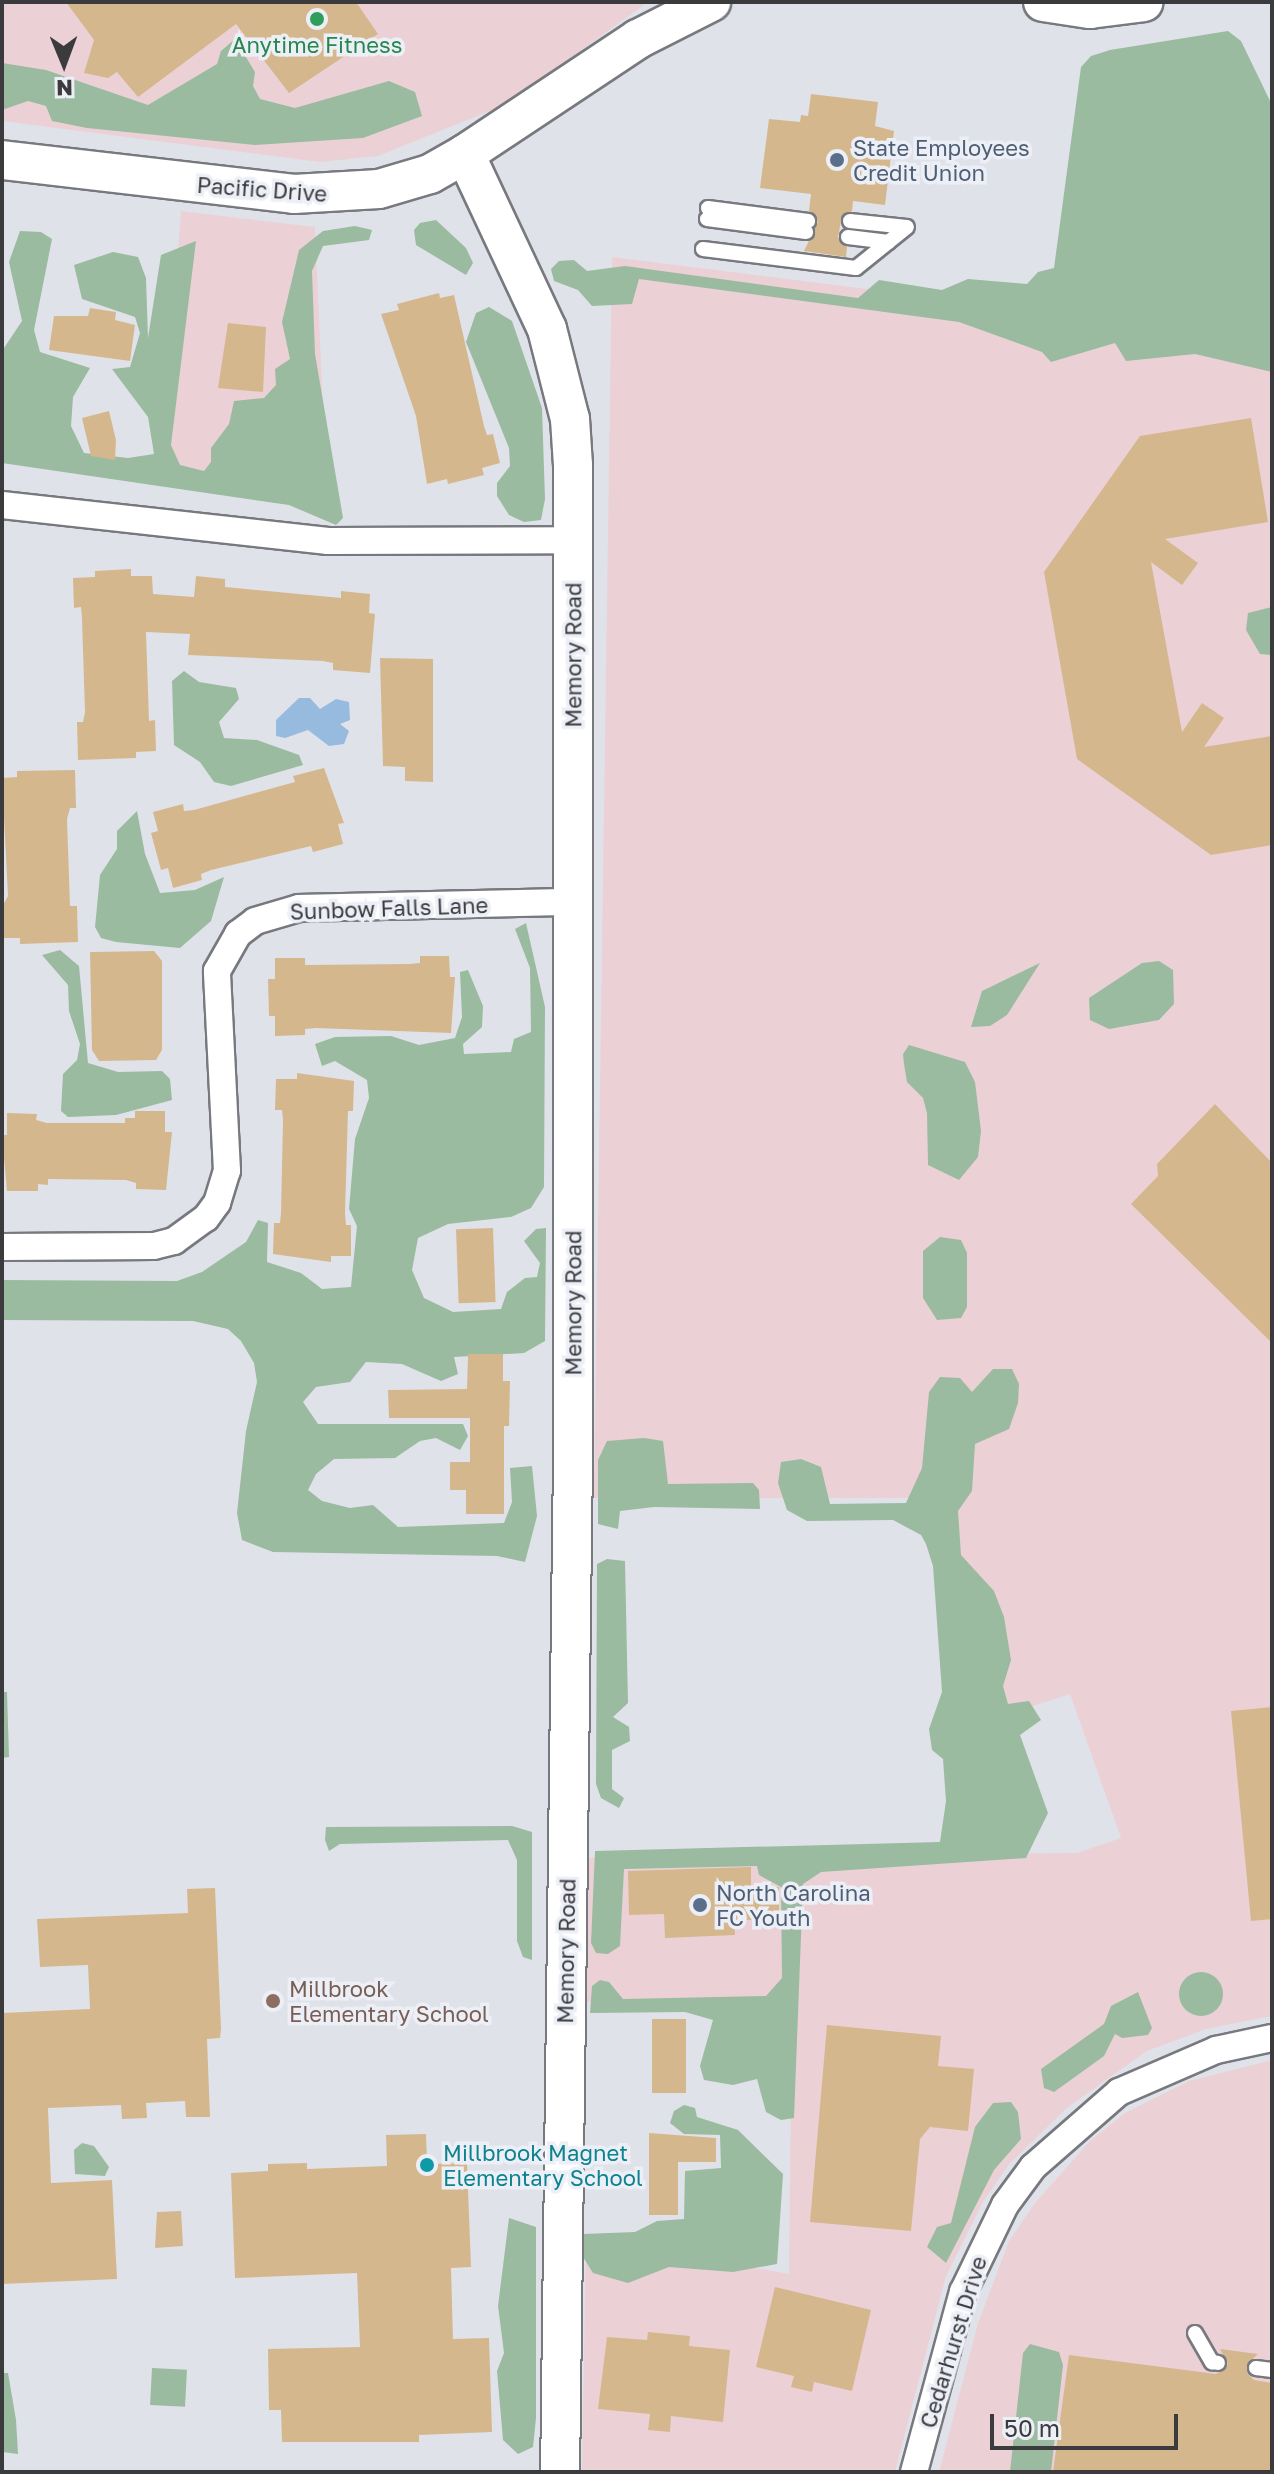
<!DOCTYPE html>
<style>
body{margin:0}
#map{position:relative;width:1274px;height:2474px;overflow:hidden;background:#e0e2e9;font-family:"Golos Text",sans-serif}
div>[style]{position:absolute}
.commercial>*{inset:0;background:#ebd1d5}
.green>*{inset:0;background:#9abba0;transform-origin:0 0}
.round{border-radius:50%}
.water>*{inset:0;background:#97badf}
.building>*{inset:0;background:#d5b78e;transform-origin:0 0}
.roads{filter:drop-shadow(2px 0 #77797f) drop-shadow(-2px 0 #77797f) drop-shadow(0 2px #77797f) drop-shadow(0 -2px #77797f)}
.lane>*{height:14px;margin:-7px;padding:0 7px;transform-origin:7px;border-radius:7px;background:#fff}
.street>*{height:26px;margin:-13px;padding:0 13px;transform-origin:13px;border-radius:13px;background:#fff}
.secondary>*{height:38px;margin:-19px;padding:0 19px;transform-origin:19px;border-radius:19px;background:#fff}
.dots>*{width:22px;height:22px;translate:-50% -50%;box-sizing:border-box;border:4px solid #edeff7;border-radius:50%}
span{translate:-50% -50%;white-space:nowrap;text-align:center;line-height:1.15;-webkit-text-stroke:7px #edeff7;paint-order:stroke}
.leisure-label{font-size:22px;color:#27864d}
.service-label{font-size:22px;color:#4e5e75}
.left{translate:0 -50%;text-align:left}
.street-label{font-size:22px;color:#3b3b3e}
.education-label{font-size:22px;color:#785e54}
.culture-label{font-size:22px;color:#0d838f}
.frame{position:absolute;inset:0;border:4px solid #3b3b3e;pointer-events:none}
.north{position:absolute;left:24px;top:24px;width:80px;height:80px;-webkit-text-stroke:6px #edeff7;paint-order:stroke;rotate:179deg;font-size:22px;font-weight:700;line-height:32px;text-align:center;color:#3b3b3e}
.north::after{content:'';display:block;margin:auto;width:28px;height:36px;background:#3b3b3e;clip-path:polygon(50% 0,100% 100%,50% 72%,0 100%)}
.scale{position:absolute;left:990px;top:2414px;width:188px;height:36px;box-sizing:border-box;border:4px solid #3b3b3e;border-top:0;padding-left:10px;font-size:24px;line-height:28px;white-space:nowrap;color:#3b3b3e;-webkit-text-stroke:6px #edeff7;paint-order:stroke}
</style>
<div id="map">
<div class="commercial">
<div style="clip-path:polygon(2px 2px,648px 2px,507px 104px,378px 156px,320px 162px,2px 121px)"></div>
<div style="clip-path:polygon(181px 211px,315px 227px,327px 500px,161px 477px)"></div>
<div style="clip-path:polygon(612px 257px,1272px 340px,1272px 2016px,1206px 2029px,1147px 2051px,1068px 2107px,1010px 2163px,983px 2202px,946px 2276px,895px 2472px,582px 2472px,586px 2237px,789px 2274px,792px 2004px,587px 2002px,588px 1858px,1077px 1853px,1121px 1838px,1070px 1694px,952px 1732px,949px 1498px,594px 1498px)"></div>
<div style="clip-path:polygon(1272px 2060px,1272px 2472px,939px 2472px,978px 2323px,1009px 2241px,1034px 2204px,1090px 2141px,1125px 2113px,1189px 2081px)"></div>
</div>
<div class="green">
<div style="clip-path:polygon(1228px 31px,1241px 41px,1272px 105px,1272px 372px,1195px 354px,1126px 361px,1115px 343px,1051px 362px,1042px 352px,959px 322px,639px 279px,632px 304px,592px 306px,578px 290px,554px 281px,551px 269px,559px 261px,574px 260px,587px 271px,625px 266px,858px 298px,879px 280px,942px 290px,968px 279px,1027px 284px,1038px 272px,1054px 268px,1081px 67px,1091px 56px,1110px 50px)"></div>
<div style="clip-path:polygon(235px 39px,255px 72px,253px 86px,260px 99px,295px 108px,389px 81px,415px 92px,422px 116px,363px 138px,255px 145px,87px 128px,52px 121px,46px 106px,28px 101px,2px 110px,2px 63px,46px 70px,148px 105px,217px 64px,221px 51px)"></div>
<div style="clip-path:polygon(436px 220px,466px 248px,473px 263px,466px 275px,416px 245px,414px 230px,420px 223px)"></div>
<div style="clip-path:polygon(355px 226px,372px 230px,369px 240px,323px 246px,312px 271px,315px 354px,343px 518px,336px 525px,289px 505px,2px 463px,2px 351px,22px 321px,9px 262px,20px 231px,41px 232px,52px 239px,34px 330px,40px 352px,90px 368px,73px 397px,71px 426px,84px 453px,128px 458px,154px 454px,148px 417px,112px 369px,130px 367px,140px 333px,135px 317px,82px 299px,74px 265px,113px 252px,138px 257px,146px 278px,148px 338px,161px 255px,196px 241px,171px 445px,180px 465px,204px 471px,211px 462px,211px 448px,229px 424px,234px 401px,264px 398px,276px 385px,275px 369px,290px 359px,282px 322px,299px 250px,323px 231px)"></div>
<div style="clip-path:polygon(489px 307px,512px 321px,542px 408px,545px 499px,541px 520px,524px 522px,509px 515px,497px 496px,497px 483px,510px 466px,509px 448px,466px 342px,476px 313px)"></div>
<div style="clip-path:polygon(1272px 607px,1272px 655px,1260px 654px,1246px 630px,1248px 613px)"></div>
<div style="clip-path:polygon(184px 671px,199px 682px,236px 688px,239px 699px,219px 722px,224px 738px,257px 740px,299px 755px,303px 765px,231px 786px,214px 782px,200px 762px,174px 745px,172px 681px)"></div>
<div style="clip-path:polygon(137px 811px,145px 854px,160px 893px,195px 890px,224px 877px,211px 921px,180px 948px,116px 942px,101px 938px,95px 927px,100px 875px,117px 849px,117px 831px)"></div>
<div style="clip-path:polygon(526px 923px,545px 1007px,544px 1187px,531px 1208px,511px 1217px,448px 1224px,418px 1238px,412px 1270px,424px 1298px,453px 1312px,501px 1309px,507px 1292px,525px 1278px,537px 1277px,540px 1263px,524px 1241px,536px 1229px,546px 1228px,545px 1341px,524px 1353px,454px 1357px,458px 1374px,441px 1381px,402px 1364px,366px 1362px,350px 1382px,316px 1387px,303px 1402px,318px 1424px,463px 1424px,468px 1436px,460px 1450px,436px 1438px,420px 1441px,395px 1458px,334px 1459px,316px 1474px,308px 1490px,322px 1501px,350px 1508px,373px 1505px,398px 1527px,504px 1523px,512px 1502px,510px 1468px,532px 1466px,537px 1516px,525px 1562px,497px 1556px,273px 1552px,242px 1540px,237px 1513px,246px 1431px,257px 1382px,254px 1363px,241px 1341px,228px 1329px,193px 1321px,2px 1320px,2px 1280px,177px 1281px,202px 1272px,246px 1242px,258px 1220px,268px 1223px,267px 1262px,301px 1273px,322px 1289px,351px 1287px,357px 1226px,349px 1209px,355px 1139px,369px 1098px,367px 1080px,335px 1061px,322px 1066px,315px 1044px,335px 1037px,391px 1036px,419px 1045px,455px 1038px,462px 1017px,460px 972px,468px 970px,483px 1006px,482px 1027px,463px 1044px,464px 1054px,511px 1052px,514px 1039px,531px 1032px,530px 968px,515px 929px)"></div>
<div style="clip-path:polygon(60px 950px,79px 966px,88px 1063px,118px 1072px,162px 1071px,170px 1079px,172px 1100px,116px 1115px,68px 1117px,61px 1111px,63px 1074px,77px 1060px,80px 1044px,69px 1011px,68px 985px,42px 955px)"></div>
<div style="clip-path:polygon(1159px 961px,1173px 970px,1174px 1004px,1159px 1020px,1109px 1029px,1090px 1020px,1089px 998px,1142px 963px)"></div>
<div style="clip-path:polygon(1040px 963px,1007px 1015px,990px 1026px,971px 1027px,982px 991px)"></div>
<div style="clip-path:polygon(909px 1045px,965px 1062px,975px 1082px,981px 1131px,978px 1157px,959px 1180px,928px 1165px,927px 1113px,923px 1098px,907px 1082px,904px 1064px,903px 1054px)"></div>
<div style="clip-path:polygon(940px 1237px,961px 1240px,967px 1253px,967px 1307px,961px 1318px,937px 1320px,923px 1298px,923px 1251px)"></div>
<div style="clip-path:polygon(993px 1369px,1012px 1369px,1019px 1384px,1018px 1403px,1009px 1429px,975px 1444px,972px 1491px,958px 1511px,961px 1555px,994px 1591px,1004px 1617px,1011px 1660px,1003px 1686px,1008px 1704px,1029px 1701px,1041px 1720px,1020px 1735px,1048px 1813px,1026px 1858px,821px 1872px,803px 1884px,794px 2118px,781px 2120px,766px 2112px,757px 2079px,733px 2085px,704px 2080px,700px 2066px,713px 2020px,685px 2012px,590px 2013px,592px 1986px,600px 1980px,609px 1982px,623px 1999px,766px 1996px,782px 1978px,781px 1887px,759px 1875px,757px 1866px,624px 1869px,620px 1946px,608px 1954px,596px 1953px,591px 1943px,595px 1851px,940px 1842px,946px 1801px,943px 1759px,932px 1750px,929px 1729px,942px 1692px,933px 1566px,926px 1544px,921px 1535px,893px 1520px,807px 1521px,787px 1510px,778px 1483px,781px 1462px,801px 1459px,821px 1467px,830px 1504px,906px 1503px,922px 1468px,929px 1392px,940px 1377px,960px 1378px,972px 1392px)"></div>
<div style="clip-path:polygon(644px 1438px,663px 1441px,668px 1484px,753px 1483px,759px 1490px,760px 1509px,654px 1507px,620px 1511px,618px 1529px,598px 1524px,598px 1460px,607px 1441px)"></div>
<div style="clip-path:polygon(607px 1559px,625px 1561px,628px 1703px,613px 1717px,629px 1727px,630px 1741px,612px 1750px,612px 1789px,624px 1798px,619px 1808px,601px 1798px,596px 1784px,597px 1564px)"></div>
<div style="clip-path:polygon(2px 1692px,7px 1692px,9px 1757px,2px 1758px)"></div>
<div style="clip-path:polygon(512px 1826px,532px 1832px,532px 1960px,523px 1957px,517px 1941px,517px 1860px,508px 1840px,340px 1844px,329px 1851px,325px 1840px,326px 1827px)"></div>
<div class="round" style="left:1179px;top:1972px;width:44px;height:44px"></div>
<div style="clip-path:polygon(1138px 1992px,1152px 2028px,1148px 2035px,1122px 2038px,1115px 2034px,1104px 2056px,1054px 2092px,1044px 2088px,1041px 2069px,1104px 2024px,1111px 2006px)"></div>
<div style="clip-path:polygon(1011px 2102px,1018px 2112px,1021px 2139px,994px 2170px,946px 2263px,927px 2247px,937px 2227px,951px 2223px,975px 2127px,993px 2103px)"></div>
<div style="clip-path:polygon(684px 2105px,695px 2108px,697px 2117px,738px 2130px,783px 2174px,777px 2264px,733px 2272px,669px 2267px,628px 2283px,593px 2273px,578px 2249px,583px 2234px,635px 2232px,657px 2221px,684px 2219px,685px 2171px,721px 2168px,720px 2135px,684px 2134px,670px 2123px,674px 2111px)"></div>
<div style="clip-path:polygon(82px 2143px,94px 2146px,109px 2167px,105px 2176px,75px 2174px,74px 2150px)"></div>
<div style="clip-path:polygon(509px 2218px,536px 2227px,536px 2418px,533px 2447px,518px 2454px,503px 2440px,497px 2371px,504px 2353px,498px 2306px)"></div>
<div style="clip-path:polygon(1030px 2344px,1059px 2352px,1063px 2365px,1051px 2472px,1010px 2472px,1023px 2353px)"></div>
<div style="left:152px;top:2368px;width:35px;height:37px;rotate:3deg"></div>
<div style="clip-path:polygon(8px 2373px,16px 2420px,18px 2454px,2px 2452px,2px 2373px)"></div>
</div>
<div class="water">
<div style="clip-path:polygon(299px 698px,310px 698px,320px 709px,336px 699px,349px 702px,350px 720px,340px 724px,349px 731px,344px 744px,329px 746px,308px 730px,285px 738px,276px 736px,276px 720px)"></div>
</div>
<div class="building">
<div style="clip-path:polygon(66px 2px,356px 2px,378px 34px,289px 93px,236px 24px,138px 97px,117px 72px,108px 78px,84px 73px,94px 40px)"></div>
<div style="clip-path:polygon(811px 94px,878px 102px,875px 126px,894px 131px,885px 205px,853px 201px,852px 211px,842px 216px,838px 237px,847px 247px,846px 257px,804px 251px,818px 222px,809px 211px,811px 194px,760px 188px,769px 119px,800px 122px,801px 115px,808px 116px)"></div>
<div style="clip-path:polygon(439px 293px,440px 298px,454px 295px,484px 426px,487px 435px,493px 434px,500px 463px,482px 468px,484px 475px,448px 484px,447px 479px,427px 484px,416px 416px,381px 314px,399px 310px,397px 304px)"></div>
<div style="clip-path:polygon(90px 308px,116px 312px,115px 320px,135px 325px,130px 361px,49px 350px,54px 316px,88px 316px)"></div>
<div style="clip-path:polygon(228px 323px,266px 327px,263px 392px,218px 388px)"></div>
<div style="clip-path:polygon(109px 411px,116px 440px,115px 460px,91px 456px,82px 418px)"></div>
<div style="clip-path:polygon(1251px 418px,1268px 522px,1165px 539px,1198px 563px,1182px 585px,1151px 562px,1182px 732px,1202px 703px,1224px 718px,1204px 747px,1272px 736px,1272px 845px,1211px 855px,1077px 759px,1044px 572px,1140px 436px)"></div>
<div style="clip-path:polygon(131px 569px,131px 576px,152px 576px,153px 594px,194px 597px,196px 576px,225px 579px,225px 587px,341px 598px,341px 591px,370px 594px,369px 613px,375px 614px,370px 673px,333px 670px,333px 663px,323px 661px,188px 655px,190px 634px,146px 632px,149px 721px,155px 720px,156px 751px,136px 752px,136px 758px,78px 760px,77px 722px,83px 722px,85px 712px,82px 618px,81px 607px,74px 608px,73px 578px,95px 577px,95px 571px)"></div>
<div style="clip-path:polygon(380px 658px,433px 659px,433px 782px,405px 781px,405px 767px,383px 766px)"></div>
<div style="clip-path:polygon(324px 768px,344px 823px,338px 824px,343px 844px,313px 852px,311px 846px,211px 870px,201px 874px,202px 880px,173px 888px,168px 868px,161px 870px,151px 833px,158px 831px,153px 812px,183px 804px,184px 811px,194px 810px,295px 782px,293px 776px)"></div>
<div style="clip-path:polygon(75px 770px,76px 808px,70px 808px,67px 819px,70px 906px,77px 906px,78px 942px,20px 944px,20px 938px,2px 938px,2px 907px,8px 896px,2px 778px,17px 777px,17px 771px)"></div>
<div style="clip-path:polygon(154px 951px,162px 961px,162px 1050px,156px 1060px,99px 1061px,92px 1050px,90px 952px)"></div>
<div style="clip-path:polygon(420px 956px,449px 956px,450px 977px,455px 977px,451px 1033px,316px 1028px,305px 1029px,305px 1035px,275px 1036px,275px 1016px,269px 1016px,268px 979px,275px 979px,275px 958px,305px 958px,305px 965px,409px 964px,420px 963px)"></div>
<div style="clip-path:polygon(297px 1073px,354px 1081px,353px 1111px,348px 1111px,345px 1213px,346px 1225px,351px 1225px,351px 1256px,331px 1256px,331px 1262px,273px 1254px,274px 1223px,280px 1223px,281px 1213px,283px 1120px,282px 1110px,275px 1110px,276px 1079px,297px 1079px)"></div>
<div style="clip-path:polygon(1215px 1104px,1272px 1163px,1272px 1343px,1131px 1204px,1158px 1176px,1157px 1164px)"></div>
<div style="clip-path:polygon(135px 1111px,165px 1111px,165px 1132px,172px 1132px,166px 1190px,136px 1189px,136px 1183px,126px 1180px,48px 1179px,48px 1185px,38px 1184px,38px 1191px,7px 1191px,2px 1135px,7px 1135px,7px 1113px,37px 1114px,36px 1120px,47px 1123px,125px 1123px,125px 1118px,135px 1118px)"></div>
<div style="left:493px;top:1228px;width:74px;height:37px;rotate:88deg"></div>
<div style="clip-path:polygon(468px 1354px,503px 1354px,503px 1381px,510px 1381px,509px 1426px,504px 1426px,504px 1514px,466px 1514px,466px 1490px,450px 1490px,450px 1462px,470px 1462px,470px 1418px,389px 1418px,388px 1390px,467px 1389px)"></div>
<div style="clip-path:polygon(1272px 1707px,1272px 1919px,1251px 1921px,1231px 1711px)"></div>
<div style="clip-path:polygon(751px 1867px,751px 1887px,779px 1887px,779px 1920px,734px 1920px,735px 1935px,665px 1938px,664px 1914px,629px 1915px,628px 1871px)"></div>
<div style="clip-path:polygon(215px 1888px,221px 2029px,220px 2038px,207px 2039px,210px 2117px,186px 2117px,185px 2101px,146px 2103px,147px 2118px,122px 2119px,121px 2105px,48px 2108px,51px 2183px,112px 2180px,117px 2279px,2px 2284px,2px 2013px,90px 2009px,88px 1965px,40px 1967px,37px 1919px,188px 1913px,187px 1889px)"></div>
<div style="left:652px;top:2019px;width:34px;height:74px"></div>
<div style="clip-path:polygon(827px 2025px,941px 2036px,938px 2066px,974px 2069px,968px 2131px,930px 2127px,920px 2139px,911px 2231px,810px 2222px)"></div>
<div style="clip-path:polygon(649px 2133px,716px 2138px,716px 2162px,678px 2162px,678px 2215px,649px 2215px)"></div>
<div style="clip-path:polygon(426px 2134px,427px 2164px,467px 2163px,471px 2267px,451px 2268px,453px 2339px,489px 2338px,492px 2432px,419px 2435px,419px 2442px,282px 2442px,281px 2410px,269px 2410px,268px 2349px,360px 2347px,357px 2273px,235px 2278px,231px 2173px,268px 2171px,268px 2164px,307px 2163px,307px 2169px,387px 2166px,386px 2135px)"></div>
<div style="clip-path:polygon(181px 2211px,183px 2246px,155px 2248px,157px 2212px)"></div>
<div style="clip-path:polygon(775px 2287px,871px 2310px,852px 2391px,814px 2382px,812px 2392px,791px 2387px,794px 2376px,756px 2367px)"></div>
<div style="clip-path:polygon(648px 2332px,690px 2336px,689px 2346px,730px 2350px,723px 2422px,671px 2416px,670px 2432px,648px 2430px,650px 2414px,598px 2409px,607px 2337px,647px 2340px)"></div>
<div style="clip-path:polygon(1220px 2349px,1258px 2354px,1248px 2363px,1247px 2373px,1254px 2380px,1272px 2383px,1272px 2472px,1053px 2472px,1069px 2355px,1216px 2374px,1228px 2364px)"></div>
</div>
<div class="roads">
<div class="lane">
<div style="left:708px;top:208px;width:101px;rotate:7.4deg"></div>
<div style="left:707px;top:219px;width:100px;rotate:7.5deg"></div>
<div style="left:850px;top:221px;width:57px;rotate:6deg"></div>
<div style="left:848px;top:237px;width:41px;rotate:7deg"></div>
<div style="left:703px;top:249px;width:154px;rotate:7.1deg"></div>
<div style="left:856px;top:268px;width:65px;rotate:-38.8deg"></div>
<div style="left:1195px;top:2333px;width:34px;rotate:60deg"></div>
<div style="left:1212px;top:2362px;width:6px;rotate:9deg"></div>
<div style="left:1256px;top:2368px;width:16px;rotate:7deg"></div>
</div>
<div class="street">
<div style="left:2px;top:505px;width:328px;rotate:6.3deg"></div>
<div style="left:328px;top:541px;width:245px;rotate:-0.2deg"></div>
<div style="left:2px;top:1247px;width:152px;rotate:-0.4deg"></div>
<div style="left:154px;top:1246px;width:21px;rotate:-14deg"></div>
<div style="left:174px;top:1241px;width:39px;rotate:-36deg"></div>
<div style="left:206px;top:1218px;width:19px;rotate:-54deg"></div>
<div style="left:217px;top:1203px;width:34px;rotate:-73deg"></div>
<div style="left:227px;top:1171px;width:200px;rotate:-92.9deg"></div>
<div style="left:217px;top:971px;width:43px;rotate:-60.4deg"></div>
<div style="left:238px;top:934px;width:21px;rotate:-37deg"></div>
<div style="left:255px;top:921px;width:46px;rotate:-16.5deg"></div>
<div style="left:299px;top:908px;width:274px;rotate:-1.3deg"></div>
<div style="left:914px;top:2472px;width:187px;rotate:-74.8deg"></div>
<div style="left:963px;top:2292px;width:97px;rotate:-64.2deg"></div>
<div style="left:1005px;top:2205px;width:47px;rotate:-53.6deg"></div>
<div style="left:1033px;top:2167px;width:114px;rotate:-41.1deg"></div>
<div style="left:1119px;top:2092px;width:106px;rotate:-23.4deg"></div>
<div style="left:1216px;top:2050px;width:57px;rotate:-12.1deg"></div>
</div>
<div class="secondary">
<div style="left:1043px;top:2px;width:48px;rotate:8.5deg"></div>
<div style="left:1090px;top:9px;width:54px;rotate:-7.4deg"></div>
<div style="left:465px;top:154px;width:193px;rotate:64.9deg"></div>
<div style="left:547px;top:329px;width:93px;rotate:75.7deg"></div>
<div style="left:570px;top:419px;width:46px;rotate:86.3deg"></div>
<div style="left:573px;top:465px;width:993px;rotate:90deg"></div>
<div style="left:573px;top:1458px;width:1014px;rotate:90.73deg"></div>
<div style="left:2px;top:160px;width:294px;rotate:6.6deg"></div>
<div style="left:294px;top:194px;width:85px;rotate:-3.4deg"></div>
<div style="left:379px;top:189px;width:53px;rotate:-16.4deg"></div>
<div style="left:430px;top:174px;width:40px;rotate:-29.7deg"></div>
<div style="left:465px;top:154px;width:208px;rotate:-33.6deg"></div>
<div style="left:638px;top:39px;width:82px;rotate:-26.9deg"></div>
</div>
</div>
<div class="dots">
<div style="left:317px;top:19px;background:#2e9e5b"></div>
<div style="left:837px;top:160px;background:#5c6f8a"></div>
<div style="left:700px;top:1905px;background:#5c6f8a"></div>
<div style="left:273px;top:2001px;background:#8d6e63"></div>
<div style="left:427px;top:2165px;background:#0f9aa8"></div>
</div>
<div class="leisure-label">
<span style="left:317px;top:45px">Anytime Fitness</span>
</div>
<div class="service-label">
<span class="left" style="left:853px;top:160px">State Employees<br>Credit Union</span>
<span class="left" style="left:716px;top:1905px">North Carolina<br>FC Youth</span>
</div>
<div class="street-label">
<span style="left:262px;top:189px;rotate:4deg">Pacific Drive</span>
<span style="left:573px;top:655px;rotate:-90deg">Memory Road</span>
<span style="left:389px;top:908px;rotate:-2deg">Sunbow Falls Lane</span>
<span style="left:573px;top:1303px;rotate:-90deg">Memory Road</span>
<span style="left:566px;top:1951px;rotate:-89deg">Memory Road</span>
<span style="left:953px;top:2342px;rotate:-73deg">Cedarhurst Drive</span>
</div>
<div class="education-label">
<span class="left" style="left:289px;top:2001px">Millbrook<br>Elementary School</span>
</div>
<div class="culture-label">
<span class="left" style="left:443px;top:2165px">Millbrook Magnet<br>Elementary School</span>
</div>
<div class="frame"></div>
<div class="north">N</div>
<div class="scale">50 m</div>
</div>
